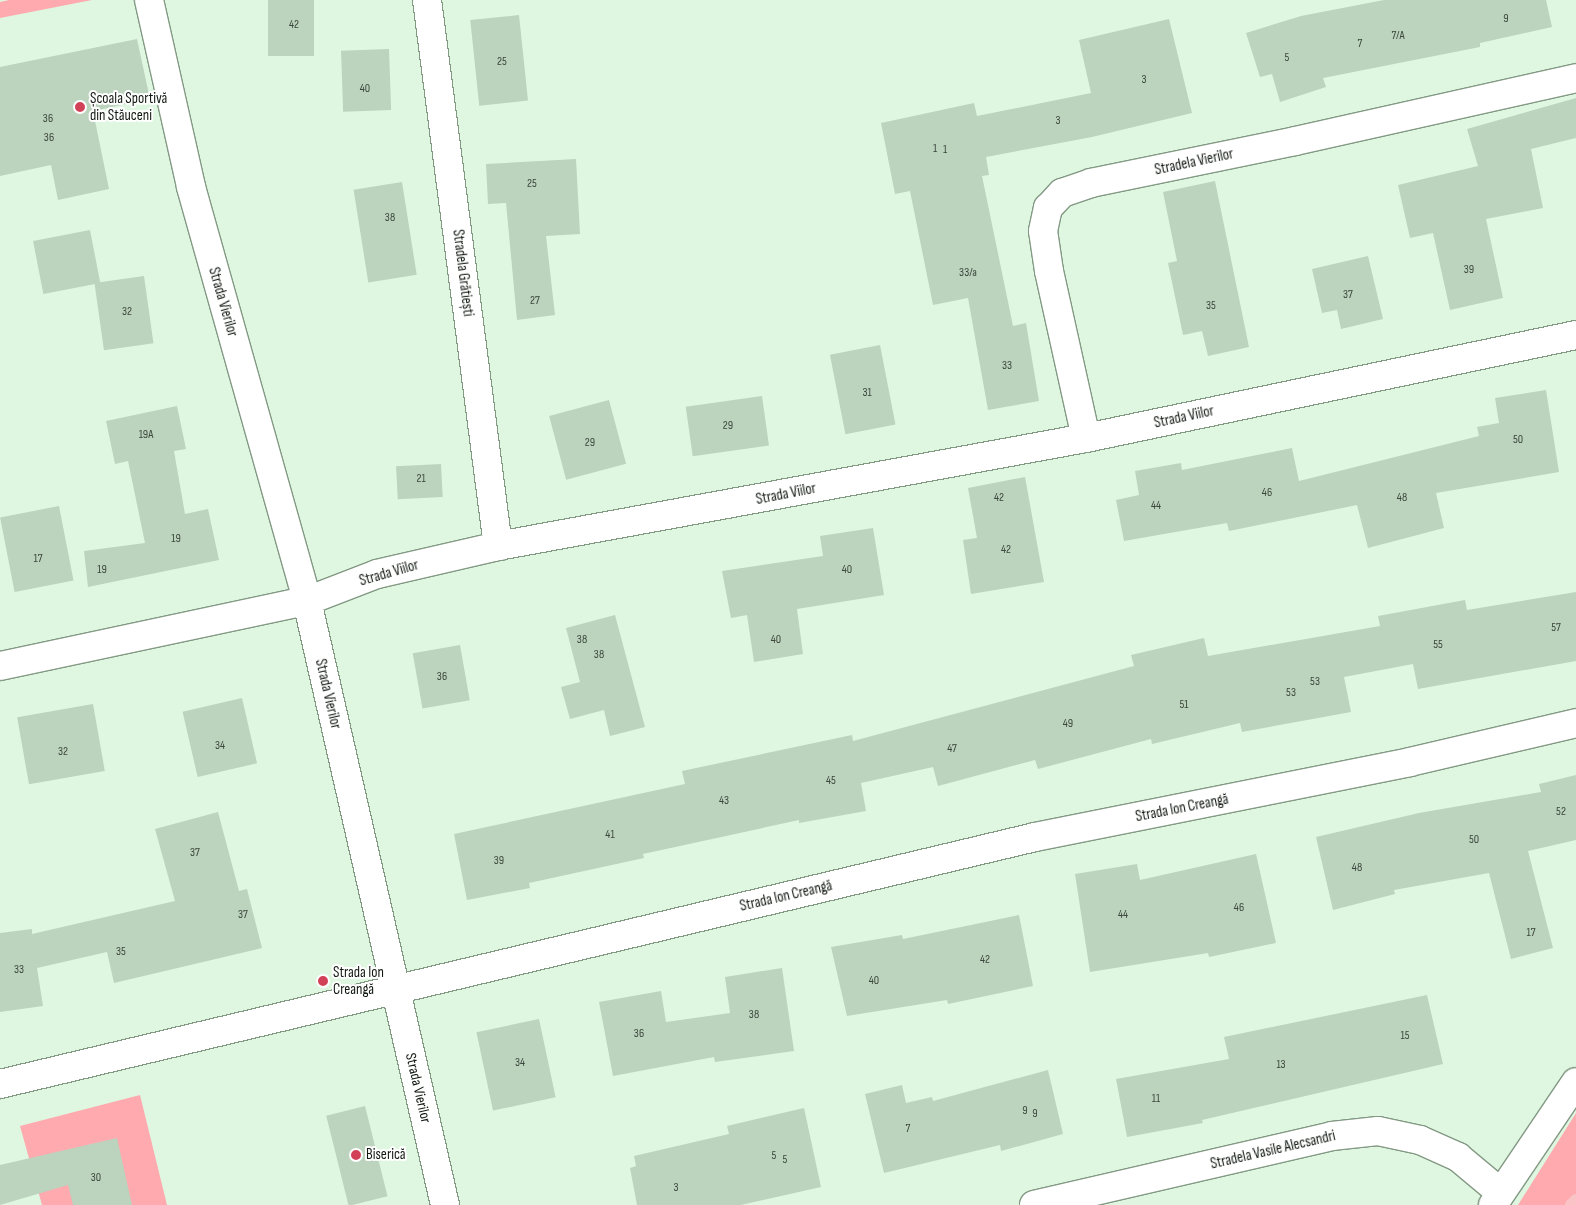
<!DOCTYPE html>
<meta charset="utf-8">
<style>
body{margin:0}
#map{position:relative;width:1576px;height:1205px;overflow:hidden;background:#dff7e0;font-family:"Sofia Sans Condensed",sans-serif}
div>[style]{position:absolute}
.green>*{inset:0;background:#feaaaf}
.stream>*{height:12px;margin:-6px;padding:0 6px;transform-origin:6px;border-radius:6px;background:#fac4c7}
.building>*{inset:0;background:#bcd3bd;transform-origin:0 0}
.roads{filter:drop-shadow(1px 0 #839984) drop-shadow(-1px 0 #839984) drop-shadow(0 1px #839984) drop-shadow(0 -1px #839984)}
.minor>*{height:28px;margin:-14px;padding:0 14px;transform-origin:14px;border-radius:14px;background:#fff}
.tertiary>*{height:28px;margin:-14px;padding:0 14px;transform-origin:14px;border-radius:14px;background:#fff}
.dots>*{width:14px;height:14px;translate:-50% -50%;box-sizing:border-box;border:2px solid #fff;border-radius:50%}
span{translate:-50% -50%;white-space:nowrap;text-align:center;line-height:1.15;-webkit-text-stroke:4px #fff;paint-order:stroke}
.number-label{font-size:12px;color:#3b473c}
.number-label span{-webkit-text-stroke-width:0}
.poi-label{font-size:15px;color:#101811}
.left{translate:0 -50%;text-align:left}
.street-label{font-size:15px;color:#101811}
</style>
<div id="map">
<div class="green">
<div style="clip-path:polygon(9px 0,92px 0,0 18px,0 2px)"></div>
<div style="clip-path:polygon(140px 1095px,167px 1205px,42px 1205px,20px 1126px)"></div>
<div style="clip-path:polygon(1576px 1113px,1576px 1205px,1518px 1205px)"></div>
</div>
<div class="stream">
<div style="left:1571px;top:1205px;width:7px;rotate:-45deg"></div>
</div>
<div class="building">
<div style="left:268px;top:0;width:46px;height:56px"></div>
<div style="clip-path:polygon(1384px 0,1546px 0,1552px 27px,1480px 43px,1480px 47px,1323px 78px,1326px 87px,1280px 102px,1272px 74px,1260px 77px,1246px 33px,1301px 16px)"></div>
<div style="left:519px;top:15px;width:86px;height:49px;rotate:84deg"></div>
<div style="clip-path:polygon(1169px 19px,1192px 113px,1092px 137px,986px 157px,989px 175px,982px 176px,1013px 326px,1026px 323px,1039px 401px,988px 410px,968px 298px,933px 305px,910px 191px,895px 194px,881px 123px,974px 103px,977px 116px,1091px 93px,1079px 40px)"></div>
<div style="clip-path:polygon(137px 39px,150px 99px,93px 111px,109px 189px,58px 200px,51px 165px,0 176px,0 67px)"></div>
<div style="left:389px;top:49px;width:61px;height:48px;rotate:88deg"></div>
<div style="clip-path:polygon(1576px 98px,1576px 138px,1531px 149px,1543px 208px,1486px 219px,1503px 298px,1450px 310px,1433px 233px,1410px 238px,1398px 185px,1478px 166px,1467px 129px)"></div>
<div style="clip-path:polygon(576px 159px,580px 234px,546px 236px,555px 315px,517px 320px,506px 203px,488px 204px,486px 164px)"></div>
<div style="clip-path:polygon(1215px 181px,1249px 347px,1208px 356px,1202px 331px,1183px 335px,1168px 263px,1177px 261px,1163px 192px)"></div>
<div style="left:402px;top:182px;width:94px;height:49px;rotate:81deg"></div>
<div style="left:90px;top:230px;width:54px;height:58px;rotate:79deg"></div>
<div style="clip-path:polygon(1368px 256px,1383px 319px,1341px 329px,1337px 310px,1322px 313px,1312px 269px)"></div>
<div style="left:144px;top:276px;width:68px;height:50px;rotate:82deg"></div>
<div style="left:880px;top:345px;width:81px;height:51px;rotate:79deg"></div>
<div style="clip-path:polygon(1546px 390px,1559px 472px,1436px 493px,1444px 528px,1368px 548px,1357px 505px,1229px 531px,1227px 523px,1124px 541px,1116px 500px,1139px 495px,1135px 471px,1181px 463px,1182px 470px,1292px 448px,1299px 481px,1479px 436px,1477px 427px,1499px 423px,1495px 398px)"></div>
<div style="left:762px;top:396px;width:50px;height:77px;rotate:82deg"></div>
<div style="left:609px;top:400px;width:66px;height:62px;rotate:75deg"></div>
<div style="clip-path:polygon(177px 406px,186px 449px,174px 451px,185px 514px,208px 509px,219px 560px,88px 587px,84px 551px,145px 543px,128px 461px,115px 464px,106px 421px)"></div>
<div style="left:441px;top:464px;width:33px;height:45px;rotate:87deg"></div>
<div style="clip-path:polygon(1025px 477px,1044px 582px,971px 594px,963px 540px,977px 538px,968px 488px)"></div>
<div style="left:59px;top:506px;width:76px;height:60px;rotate:79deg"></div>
<div style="clip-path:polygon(873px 528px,884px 595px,797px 609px,803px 654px,754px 662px,747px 615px,731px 618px,722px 571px,823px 556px,820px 536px)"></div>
<div style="clip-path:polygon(1576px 592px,1576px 661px,1418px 689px,1413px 664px,1344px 677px,1351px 712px,1242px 732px,1240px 723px,1152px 744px,1151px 739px,1038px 769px,1035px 760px,938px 786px,933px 767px,861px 783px,866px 811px,799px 823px,799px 820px,643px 854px,644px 858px,529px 883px,530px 888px,467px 900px,454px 834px,685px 784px,682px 771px,852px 735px,853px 741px,1134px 666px,1131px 655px,1204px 638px,1208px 656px,1380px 626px,1378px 616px,1465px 600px,1467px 610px)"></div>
<div style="clip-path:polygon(615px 615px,645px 727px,610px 736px,604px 710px,570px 719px,561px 687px,580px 682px,566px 628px)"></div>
<div style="left:460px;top:645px;width:56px;height:48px;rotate:80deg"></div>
<div style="left:242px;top:698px;width:67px;height:61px;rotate:77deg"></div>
<div style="left:93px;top:704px;width:68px;height:77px;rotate:80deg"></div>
<div style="clip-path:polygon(1576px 775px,1576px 840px,1528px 851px,1553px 948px,1511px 959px,1489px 873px,1394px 890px,1395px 894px,1333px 910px,1316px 837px,1419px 813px,1541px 792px,1539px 784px)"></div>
<div style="clip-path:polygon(218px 812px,239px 891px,247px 889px,262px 948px,114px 983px,107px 952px,37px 968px,43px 1006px,0 1012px,0 933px,32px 929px,32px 934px,175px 901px,155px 829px)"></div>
<div style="clip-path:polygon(1256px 854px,1276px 943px,1209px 957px,1208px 953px,1090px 972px,1075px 874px,1137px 864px,1140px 880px)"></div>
<div style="clip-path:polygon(1019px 915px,1033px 986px,948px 1004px,947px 1000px,847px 1016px,831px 947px,902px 935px,903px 939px)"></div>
<div style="clip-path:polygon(782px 968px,794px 1051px,715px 1062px,714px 1057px,613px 1076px,599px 1002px,661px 991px,666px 1022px,730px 1013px,725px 977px)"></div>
<div style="clip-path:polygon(1427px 995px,1443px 1064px,1202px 1120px,1203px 1123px,1127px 1137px,1116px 1079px,1229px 1059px,1224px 1037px)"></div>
<div style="left:539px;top:1019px;width:80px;height:64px;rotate:78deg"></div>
<div style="clip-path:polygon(1048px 1070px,1063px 1134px,1001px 1151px,1000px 1145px,884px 1173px,865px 1094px,902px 1085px,906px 1103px,932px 1097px,933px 1101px)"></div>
<div style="left:365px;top:1106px;width:93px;height:40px;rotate:76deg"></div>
<div style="clip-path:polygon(804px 1108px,821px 1187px,741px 1205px,637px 1205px,630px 1168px,636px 1166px,634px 1156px,729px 1134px,727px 1126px)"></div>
<div style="clip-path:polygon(117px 1138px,132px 1205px,73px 1205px,68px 1185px,0 1205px,0 1165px)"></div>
</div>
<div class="roads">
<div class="minor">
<div style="left:149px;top:0;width:192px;rotate:77.3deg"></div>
<div style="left:191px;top:187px;width:430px;rotate:74.3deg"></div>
<div style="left:307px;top:601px;width:620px;rotate:77.13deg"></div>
<div style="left:427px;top:0;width:551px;rotate:82.59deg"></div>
<div style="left:1086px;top:438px;width:171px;rotate:-102.5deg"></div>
<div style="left:1049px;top:271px;width:40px;rotate:-98.5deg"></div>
<div style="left:1043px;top:231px;width:24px;rotate:-78deg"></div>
<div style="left:1048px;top:208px;width:21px;rotate:-47deg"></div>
<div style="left:1062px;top:193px;width:31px;rotate:-19deg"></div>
<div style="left:1091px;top:183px;width:208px;rotate:-11.6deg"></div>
<div style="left:1295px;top:141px;width:288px;rotate:-12.6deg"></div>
<div style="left:0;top:666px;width:314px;rotate:-12deg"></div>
<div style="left:307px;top:601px;width:75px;rotate:-21.1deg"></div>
<div style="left:377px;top:574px;width:124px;rotate:-13deg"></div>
<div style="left:498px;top:546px;width:598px;rotate:-10.41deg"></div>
<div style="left:1086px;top:438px;width:501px;rotate:-11.87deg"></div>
<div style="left:1034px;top:1205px;width:306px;rotate:-13deg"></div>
<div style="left:1332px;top:1136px;width:46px;rotate:-6.2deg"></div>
<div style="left:1378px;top:1131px;width:43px;rotate:12.1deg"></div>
<div style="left:1420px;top:1140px;width:42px;rotate:24.1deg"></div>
<div style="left:1458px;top:1157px;width:55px;rotate:39.8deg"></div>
<div style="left:1493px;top:1205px;width:148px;rotate:-56deg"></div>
</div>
<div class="tertiary">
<div style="left:0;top:1084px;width:1064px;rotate:-13.42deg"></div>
<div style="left:1035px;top:837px;width:382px;rotate:-11.3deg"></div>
<div style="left:1410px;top:762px;width:171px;rotate:-13.2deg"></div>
</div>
</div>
<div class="dots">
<div style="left:80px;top:107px;background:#d14158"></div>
<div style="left:323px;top:981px;background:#d14158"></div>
<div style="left:356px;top:1155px;background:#d14158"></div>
</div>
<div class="number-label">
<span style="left:1506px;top:19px">9</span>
<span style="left:294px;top:25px">42</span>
<span style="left:1398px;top:36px">7/A</span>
<span style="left:1360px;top:44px">7</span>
<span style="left:1287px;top:58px">5</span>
<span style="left:502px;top:62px">25</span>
<span style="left:1144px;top:80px">3</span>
<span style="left:365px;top:89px">40</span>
<span style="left:48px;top:119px">36</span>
<span style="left:1058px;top:121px">3</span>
<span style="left:49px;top:138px">36</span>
<span style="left:935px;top:149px">1</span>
<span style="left:945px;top:150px">1</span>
<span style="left:532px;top:184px">25</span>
<span style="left:390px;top:218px">38</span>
<span style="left:1469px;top:270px">39</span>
<span style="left:968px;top:273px">33/a</span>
<span style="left:1348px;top:295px">37</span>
<span style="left:535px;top:301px">27</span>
<span style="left:1211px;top:306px">35</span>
<span style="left:127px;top:312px">32</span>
<span style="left:1007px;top:366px">33</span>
<span style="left:867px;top:393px">31</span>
<span style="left:728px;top:426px">29</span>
<span style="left:146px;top:435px">19A</span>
<span style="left:1518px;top:440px">50</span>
<span style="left:590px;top:443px">29</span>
<span style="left:421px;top:479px">21</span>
<span style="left:1267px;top:493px">46</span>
<span style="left:999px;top:498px">42</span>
<span style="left:1402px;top:498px">48</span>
<span style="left:1156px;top:506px">44</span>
<span style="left:176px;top:539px">19</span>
<span style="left:1006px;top:550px">42</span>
<span style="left:38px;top:559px">17</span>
<span style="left:102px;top:570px">19</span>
<span style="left:847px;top:570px">40</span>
<span style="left:1556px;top:628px">57</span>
<span style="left:582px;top:640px">38</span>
<span style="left:776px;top:640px">40</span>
<span style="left:1438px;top:645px">55</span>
<span style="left:599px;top:655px">38</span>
<span style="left:442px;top:677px">36</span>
<span style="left:1315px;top:682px">53</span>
<span style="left:1291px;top:693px">53</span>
<span style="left:1184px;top:705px">51</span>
<span style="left:1068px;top:724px">49</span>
<span style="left:220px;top:746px">34</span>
<span style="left:952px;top:749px">47</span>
<span style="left:63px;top:752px">32</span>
<span style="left:831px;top:781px">45</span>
<span style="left:724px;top:801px">43</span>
<span style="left:1561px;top:812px">52</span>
<span style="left:610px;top:835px">41</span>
<span style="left:1474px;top:840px">50</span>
<span style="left:195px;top:853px">37</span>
<span style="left:499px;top:861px">39</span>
<span style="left:1357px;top:868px">48</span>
<span style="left:1239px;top:908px">46</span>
<span style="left:243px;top:915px">37</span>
<span style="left:1123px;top:915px">44</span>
<span style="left:1531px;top:933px">17</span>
<span style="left:121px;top:952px">35</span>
<span style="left:985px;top:960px">42</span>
<span style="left:19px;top:970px">33</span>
<span style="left:874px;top:981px">40</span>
<span style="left:754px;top:1015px">38</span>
<span style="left:639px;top:1034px">36</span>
<span style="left:1405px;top:1036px">15</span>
<span style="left:520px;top:1063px">34</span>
<span style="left:1281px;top:1065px">13</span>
<span style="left:1156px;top:1099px">11</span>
<span style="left:1025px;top:1111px">9</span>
<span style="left:1035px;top:1114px">9</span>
<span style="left:908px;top:1129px">7</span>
<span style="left:774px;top:1156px">5</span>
<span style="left:785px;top:1160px">5</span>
<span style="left:96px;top:1178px">30</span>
<span style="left:676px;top:1188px">3</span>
</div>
<div class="poi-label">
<span class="left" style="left:90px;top:107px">Școala Sportivă<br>din Stăuceni</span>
<span class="left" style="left:333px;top:981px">Strada Ion<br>Creangă</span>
<span class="left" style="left:366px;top:1155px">Biserică</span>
</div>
<div class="street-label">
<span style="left:1194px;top:162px;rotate:-12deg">Stradela Vierilor</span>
<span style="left:463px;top:273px;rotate:83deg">Stradela Grătiești</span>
<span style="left:223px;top:302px;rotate:74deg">Strada Vierilor</span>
<span style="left:1184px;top:417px;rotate:-12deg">Strada Viilor</span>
<span style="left:786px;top:494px;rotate:-11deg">Strada Viilor</span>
<span style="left:389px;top:573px;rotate:-16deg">Strada Viilor</span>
<span style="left:328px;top:694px;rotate:77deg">Strada Vierilor</span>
<span style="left:1182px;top:808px;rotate:-11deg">Strada Ion Creangă</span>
<span style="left:786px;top:896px;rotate:-13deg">Strada Ion Creangă</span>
<span style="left:418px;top:1088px;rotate:77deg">Strada Vierilor</span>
<span style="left:1273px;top:1150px;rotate:-13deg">Stradela Vasile Alecsandri</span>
</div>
</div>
